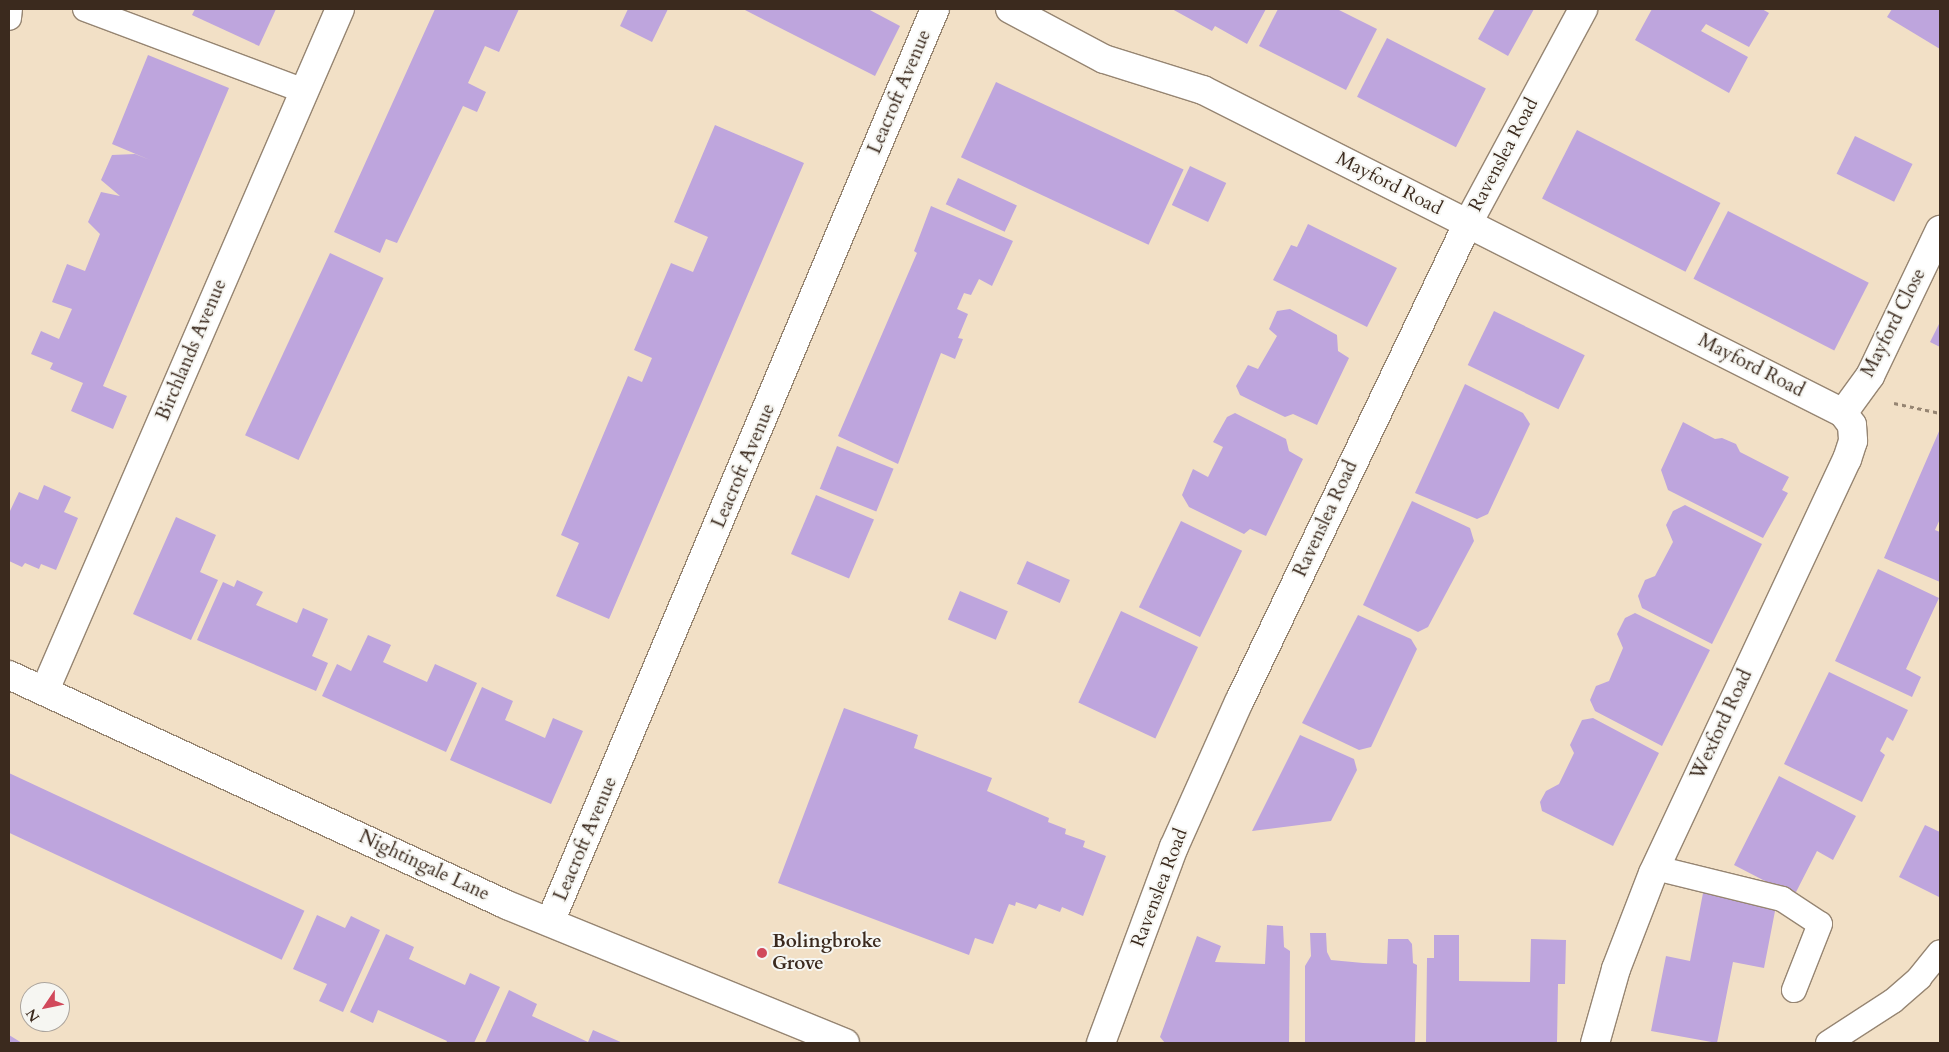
<!DOCTYPE html>
<style>
body{margin:0}
#map{position:relative;width:1949px;height:1052px;overflow:hidden;background:#f2e0c6;font-family:Cardo,serif}
div>[style]{position:absolute}
.building>*{inset:0;background:#bea5dd;transform-origin:0 0}
.path>*{height:3px;margin-top:-1.5px;transform-origin:0;background:repeating-linear-gradient(90deg,#968572 0 4px,transparent 0 8px)}
.roads{filter:drop-shadow(1px 0 #968572) drop-shadow(-1px 0 #968572) drop-shadow(0 1px #968572) drop-shadow(0 -1px #968572)}
.service>*{height:24px;margin:-12px;padding:0 12px;transform-origin:12px;border-radius:12px;background:#fff}
.minor>*{height:28px;margin:-14px;padding:0 14px;transform-origin:14px;border-radius:14px;background:#fff}
.secondary>*{height:28px;margin:-14px;padding:0 14px;transform-origin:14px;border-radius:14px;background:#fff}
.dots>*{width:14px;height:14px;translate:-50% -50%;box-sizing:border-box;border:2px solid #f6f6f2;border-radius:50%}
span{translate:-50% -50%;white-space:nowrap;text-align:center;line-height:1.15;-webkit-text-stroke:4px #f6f6f2;paint-order:stroke}
.street-label{font-size:19px;color:#3b2a1e}
.poi-label{font-size:19px;color:#3b2a1e;font-weight:700}
.left{translate:0 -50%;text-align:left}
.frame{position:absolute;inset:0;border:10px solid #3b2a1e;pointer-events:none}
.north{position:absolute;left:20px;top:982px;width:50px;height:50px;box-sizing:border-box;background:#f6f6f2;border:1px solid #aba49d;border-radius:50%;rotate:236deg;font-size:14px;font-weight:700;line-height:20px;text-align:center;color:#3b2a1e}
.north::after{content:'';display:block;margin:auto;width:18px;height:22px;background:#d1495b;clip-path:polygon(50% 0,100% 100%,50% 72%,0 100%)}
</style>
<div id="map">
<div class="building">
<div style="clip-path:polygon(195px 9px,276px 9px,259px 46px,192px 15px)"></div>
<div style="clip-path:polygon(435px 9px,519px 9px,499px 52px,485px 46px,468px 83px,486px 92px,477px 112px,463px 106px,397px 243px,386px 239px,380px 253px,334px 232px)"></div>
<div style="clip-path:polygon(628px 9px,668px 9px,652px 42px,620px 26px)"></div>
<div style="clip-path:polygon(743px 9px,868px 9px,900px 26px,875px 76px)"></div>
<div style="clip-path:polygon(1172px 9px,1266px 9px,1247px 44px,1215px 26px,1212px 31px)"></div>
<div style="clip-path:polygon(1278px 9px,1337px 9px,1377px 29px,1346px 90px,1259px 46px)"></div>
<div style="clip-path:polygon(1495px 9px,1534px 9px,1508px 56px,1478px 39px)"></div>
<div style="clip-path:polygon(1652px 9px,1762px 9px,1769px 13px,1749px 47px,1706px 24px,1701px 31px,1748px 57px,1729px 93px,1635px 40px)"></div>
<div style="clip-path:polygon(1892px 9px,1940px 9px,1940px 49px,1887px 17px)"></div>
<div style="left:1387px;top:38px;width:111px;height:66px;rotate:27deg"></div>
<div style="clip-path:polygon(148px 55px,229px 88px,103px 386px,127px 396px,113px 429px,71px 411px,83px 383px,50px 369px,53px 363px,31px 354px,41px 331px,59px 339px,72px 309px,52px 302px,67px 264px,85px 271px,100px 234px,88px 222px,101px 192px,120px 196px,101px 180px,112px 155px,135px 154px,150px 160px,112px 144px)"></div>
<div style="left:996px;top:82px;width:207px;height:83px;rotate:25deg"></div>
<div style="clip-path:polygon(715px 125px,804px 163px,609px 619px,556px 596px,579px 543px,561px 535px,628px 376px,642px 382px,652px 358px,634px 350px,671px 263px,693px 272px,708px 237px,674px 222px)"></div>
<div style="left:1577px;top:130px;width:161px;height:77px;rotate:27deg"></div>
<div style="left:1855px;top:136px;width:64px;height:42px;rotate:26deg"></div>
<div style="left:1190px;top:166px;width:40px;height:43px;rotate:25deg"></div>
<div style="left:958px;top:178px;width:65px;height:29px;rotate:25deg"></div>
<div style="clip-path:polygon(931px 206px,1013px 241px,992px 286px,979px 279px,971px 295px,964px 293px,957px 309px,968px 314px,958px 338px,963px 339px,955px 359px,941px 353px,898px 464px,838px 436px,917px 253px,914px 251px)"></div>
<div style="left:1728px;top:211px;width:158px;height:76px;rotate:27deg"></div>
<div style="clip-path:polygon(1308px 224px,1397px 268px,1367px 327px,1273px 280px,1291px 245px,1297px 247px)"></div>
<div style="left:330px;top:253px;width:59px;height:201px;rotate:25deg"></div>
<div style="clip-path:polygon(1290px 309px,1337px 335px,1338px 351px,1349px 358px,1317px 425px,1293px 414px,1285px 417px,1240px 395px,1236px 386px,1248px 365px,1258px 369px,1277px 336px,1269px 329px,1277px 311px)"></div>
<div style="left:1494px;top:311px;width:101px;height:60px;rotate:26deg"></div>
<div style="clip-path:polygon(1940px 322px,1940px 347px,1930px 342px)"></div>
<div style="clip-path:polygon(1465px 384px,1523px 413px,1530px 424px,1488px 514px,1477px 519px,1415px 493px)"></div>
<div style="clip-path:polygon(1235px 413px,1286px 439px,1289px 451px,1303px 459px,1266px 536px,1250px 529px,1244px 534px,1189px 507px,1182px 495px,1193px 469px,1208px 477px,1223px 447px,1213px 442px,1227px 417px)"></div>
<div style="clip-path:polygon(1683px 422px,1715px 439px,1722px 438px,1736px 444px,1740px 452px,1789px 477px,1782px 490px,1788px 493px,1763px 538px,1668px 490px,1661px 470px)"></div>
<div style="clip-path:polygon(1940px 429px,1940px 519px,1935px 530px,1940px 532px,1940px 582px,1884px 558px)"></div>
<div style="left:837px;top:446px;width:61px;height:46px;rotate:22deg"></div>
<div style="clip-path:polygon(44px 485px,71px 497px,64px 512px,78px 518px,56px 570px,41px 564px,39px 569px,25px 563px,22px 567px,9px 561px,9px 513px,19px 492px,38px 500px)"></div>
<div style="left:816px;top:495px;width:63px;height:64px;rotate:23deg"></div>
<div style="clip-path:polygon(1412px 501px,1470px 528px,1474px 541px,1428px 627px,1418px 632px,1363px 605px)"></div>
<div style="clip-path:polygon(1685px 505px,1762px 544px,1712px 644px,1642px 608px,1638px 596px,1645px 580px,1655px 576px,1673px 542px,1666px 525px,1673px 511px)"></div>
<div style="clip-path:polygon(176px 517px,216px 535px,200px 572px,218px 580px,191px 640px,133px 614px)"></div>
<div style="left:1181px;top:521px;width:68px;height:96px;rotate:26deg"></div>
<div style="left:1027px;top:561px;width:47px;height:25px;rotate:24deg"></div>
<div style="clip-path:polygon(1878px 569px,1939px 598px,1906px 669px,1921px 677px,1912px 697px,1835px 661px)"></div>
<div style="clip-path:polygon(237px 580px,263px 592px,256px 605px,297px 623px,303px 608px,328px 619px,312px 656px,328px 663px,316px 691px,197px 640px,223px 582px,234px 587px)"></div>
<div style="left:960px;top:591px;width:52px;height:31px;rotate:23deg"></div>
<div style="left:1121px;top:611px;width:85px;height:101px;rotate:25deg"></div>
<div style="clip-path:polygon(1635px 613px,1710px 650px,1662px 746px,1595px 711px,1590px 700px,1596px 686px,1609px 681px,1623px 648px,1617px 634px,1625px 618px)"></div>
<div style="clip-path:polygon(1358px 615px,1411px 639px,1417px 649px,1371px 747px,1359px 750px,1302px 723px)"></div>
<div style="clip-path:polygon(368px 635px,391px 645px,383px 662px,427px 682px,435px 664px,477px 683px,446px 752px,322px 696px,337px 664px,351px 671px)"></div>
<div style="clip-path:polygon(1829px 672px,1908px 710px,1893px 741px,1887px 737px,1880px 751px,1885px 755px,1862px 802px,1784px 764px)"></div>
<div style="clip-path:polygon(482px 687px,513px 701px,505px 720px,545px 738px,553px 718px,583px 731px,551px 804px,450px 760px)"></div>
<div style="clip-path:polygon(844px 708px,918px 735px,914px 748px,992px 778px,987px 791px,1049px 818px,1048px 822px,1066px 829px,1065px 834px,1085px 841px,1083px 847px,1106px 856px,1083px 916px,1062px 907px,1060px 912px,1039px 904px,1036px 909px,1016px 902px,1015px 906px,1009px 904px,993px 944px,975px 938px,969px 955px,778px 883px)"></div>
<div style="clip-path:polygon(1593px 718px,1659px 753px,1613px 846px,1542px 811px,1540px 802px,1546px 791px,1559px 784px,1574px 753px,1570px 745px,1582px 720px)"></div>
<div style="clip-path:polygon(1300px 735px,1354px 759px,1357px 770px,1331px 821px,1252px 831px)"></div>
<div style="left:9px;top:773px;width:326px;height:54px;rotate:25deg"></div>
<div style="clip-path:polygon(1779px 776px,1856px 816px,1833px 860px,1817px 851px,1794px 896px,1734px 865px)"></div>
<div style="clip-path:polygon(1925px 825px,1940px 832px,1939px 897px,1899px 877px)"></div>
<div style="clip-path:polygon(1703px 893px,1776px 906px,1764px 968px,1733px 962px,1717px 1043px,1651px 1031px,1666px 956px,1690px 961px)"></div>
<div style="clip-path:polygon(317px 915px,345px 928px,351px 916px,380px 930px,343px 1012px,319px 1001px,327px 984px,293px 969px)"></div>
<div style="clip-path:polygon(1267px 925px,1283px 926px,1284px 947px,1290px 951px,1289px 1043px,1165px 1043px,1160px 1037px,1197px 936px,1221px 946px,1215px 962px,1265px 964px)"></div>
<div style="clip-path:polygon(1310px 933px,1326px 933px,1327px 952px,1331px 960px,1363px 963px,1387px 964px,1388px 939px,1408px 939px,1412px 944px,1413px 963px,1417px 965px,1415px 1043px,1305px 1043px,1305px 966px,1311px 956px)"></div>
<div style="clip-path:polygon(386px 934px,414px 947px,409px 959px,465px 985px,470px 973px,500px 987px,474px 1043px,446px 1043px,447px 1041px,378px 1010px,373px 1023px,350px 1012px)"></div>
<div style="clip-path:polygon(1434px 935px,1459px 935px,1459px 981px,1530px 982px,1531px 939px,1566px 940px,1565px 984px,1558px 984px,1557px 1043px,1426px 1043px,1427px 958px,1434px 958px)"></div>
<div style="clip-path:polygon(509px 990px,537px 1004px,532px 1016px,588px 1042px,593px 1030px,623px 1043px,485px 1043px)"></div>
<div style="clip-path:polygon(9px 1035px,22px 1043px,9px 1043px)"></div>
</div>
<div class="path">
<div style="left:1894px;top:403px;width:47px;rotate:12.3deg"></div>
</div>
<div class="roads">
<div class="service">
<div style="left:85px;top:9px;width:234px;rotate:20.5deg"></div>
<div style="left:9px;top:18px;width:9px;rotate:-84deg"></div>
<div style="left:1656px;top:868px;width:130px;rotate:13.8deg"></div>
<div style="left:1782px;top:899px;width:45px;rotate:33.3deg"></div>
<div style="left:1820px;top:924px;width:71px;rotate:111.5deg"></div>
<div style="left:1828px;top:1043px;width:77px;rotate:-32.9deg"></div>
<div style="left:1893px;top:1001px;width:35px;rotate:-41deg"></div>
<div style="left:1919px;top:978px;width:33px;rotate:-51deg"></div>
</div>
<div class="minor">
<div style="left:1010px;top:9px;width:106px;rotate:28deg"></div>
<div style="left:1104px;top:59px;width:104px;rotate:17.4deg"></div>
<div style="left:1203px;top:90px;width:717px;rotate:26.78deg"></div>
<div style="left:1843px;top:413px;width:15px;rotate:53deg"></div>
<div style="left:1852px;top:425px;width:16px;rotate:86deg"></div>
<div style="left:1853px;top:441px;width:19px;rotate:108deg"></div>
<div style="left:1847px;top:459px;width:457px;rotate:115.1deg"></div>
<div style="left:1653px;top:873px;width:103px;rotate:111.1deg"></div>
<div style="left:1616px;top:969px;width:77px;rotate:105.8deg"></div>
<div style="left:1843px;top:413px;width:46px;rotate:-53.9deg"></div>
<div style="left:1870px;top:376px;width:162px;rotate:-64.4deg"></div>
<div style="left:45px;top:690px;width:742px;rotate:-66.58deg"></div>
<div style="left:550px;top:922px;width:991px;rotate:-67.14deg"></div>
<div style="left:1101px;top:1043px;width:209px;rotate:-69.6deg"></div>
<div style="left:1174px;top:847px;width:159px;rotate:-65.9deg"></div>
<div style="left:1239px;top:702px;width:531px;rotate:-64.45deg"></div>
<div style="left:1468px;top:223px;width:243px;rotate:-61.7deg"></div>
</div>
<div class="secondary">
<div style="left:9px;top:675px;width:549px;rotate:24.79deg"></div>
<div style="left:507px;top:905px;width:365px;rotate:22.2deg"></div>
</div>
</div>
<div class="dots">
<div style="left:762px;top:953px;background:#d1495b"></div>
</div>
<div class="street-label">
<span style="left:900px;top:92px;rotate:-67deg">Leacroft Avenue</span>
<span style="left:1504px;top:155px;rotate:-62deg">Ravenslea Road</span>
<span style="left:1389px;top:184px;rotate:27deg">Mayford Road</span>
<span style="left:1894px;top:323px;rotate:-63deg">Mayford Close</span>
<span style="left:192px;top:350px;rotate:-67deg">Birchlands Avenue</span>
<span style="left:1751px;top:366px;rotate:27deg">Mayford Road</span>
<span style="left:744px;top:466px;rotate:-67deg">Leacroft Avenue</span>
<span style="left:1326px;top:519px;rotate:-65deg">Ravenslea Road</span>
<span style="left:1722px;top:725px;rotate:-65deg">Wexford Road</span>
<span style="left:586px;top:839px;rotate:-67deg">Leacroft Avenue</span>
<span style="left:424px;top:866px;rotate:25deg">Nightingale Lane</span>
<span style="left:1160px;top:888px;rotate:-69deg">Ravenslea Road</span>
</div>
<div class="poi-label">
<span class="left" style="left:772px;top:953px">Bolingbroke<br>Grove</span>
</div>
<div class="frame"></div>
<div class="north">N</div>
</div>
